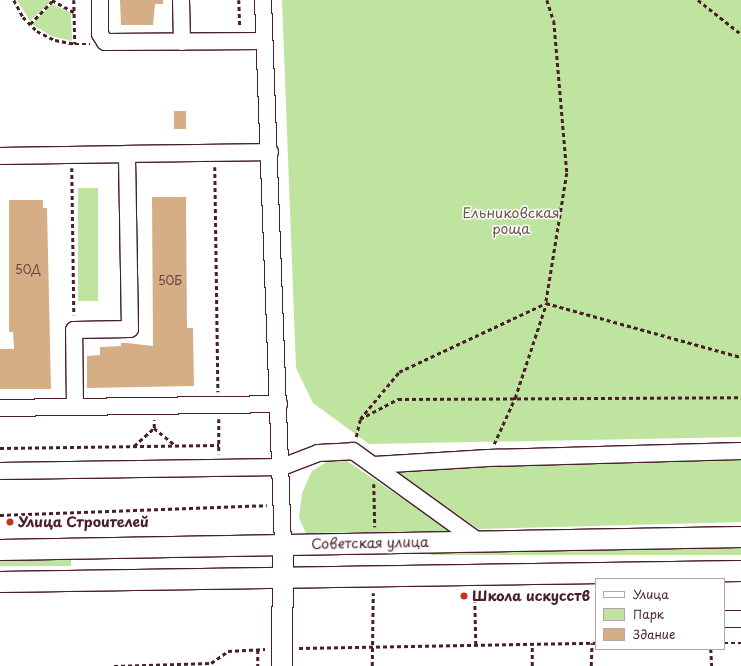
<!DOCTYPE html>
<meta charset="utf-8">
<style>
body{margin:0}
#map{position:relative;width:741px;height:666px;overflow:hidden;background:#fff;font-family:"Playpen Sans",sans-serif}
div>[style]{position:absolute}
.green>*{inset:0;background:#bee49f;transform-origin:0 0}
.building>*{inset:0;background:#d5ae86;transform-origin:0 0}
.path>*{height:2.5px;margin-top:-1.25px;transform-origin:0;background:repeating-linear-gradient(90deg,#4a1f2b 0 4px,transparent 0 7px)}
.roads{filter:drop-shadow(1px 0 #4a1f2b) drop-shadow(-1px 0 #4a1f2b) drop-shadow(0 1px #4a1f2b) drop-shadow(0 -1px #4a1f2b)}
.minor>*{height:16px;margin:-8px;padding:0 8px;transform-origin:8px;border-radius:8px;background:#fff}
.major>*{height:20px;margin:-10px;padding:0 10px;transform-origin:10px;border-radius:10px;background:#fff}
.dots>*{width:11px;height:11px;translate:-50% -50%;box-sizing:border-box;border:2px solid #fff;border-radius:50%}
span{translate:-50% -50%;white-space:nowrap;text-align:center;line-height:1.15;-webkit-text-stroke:3px #fff;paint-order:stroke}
.number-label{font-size:12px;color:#6d4342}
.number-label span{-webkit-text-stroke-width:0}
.park-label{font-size:14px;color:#6d5a4e}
.poi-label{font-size:14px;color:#4a1f2b;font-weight:700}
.left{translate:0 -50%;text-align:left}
.street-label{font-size:14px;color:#4a1f2b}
.legend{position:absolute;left:595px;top:578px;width:130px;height:72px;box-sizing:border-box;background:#fff;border:1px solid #b7a5aa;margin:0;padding:5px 7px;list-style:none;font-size:12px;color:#4a1f2b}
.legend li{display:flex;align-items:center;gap:8px;height:20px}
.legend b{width:20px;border:1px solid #b7a5aa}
</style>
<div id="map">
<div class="green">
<div style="clip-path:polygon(17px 0,49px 0,50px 2px,30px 21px)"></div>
<div style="clip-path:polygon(282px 0,741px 0,741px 437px,369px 444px,313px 403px,296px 368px)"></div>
<div style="clip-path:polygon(52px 4px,71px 13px,72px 41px,51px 36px,32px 24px)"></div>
<div style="left:78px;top:188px;width:20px;height:113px"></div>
<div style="clip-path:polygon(741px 460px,741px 522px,478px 529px,387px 466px)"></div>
<div style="clip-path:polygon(328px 461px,347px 461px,451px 531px,306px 533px,299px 518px,302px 493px,312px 471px)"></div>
<div style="left:741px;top:548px;width:7px;height:310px;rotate:90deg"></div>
<div style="left:71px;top:559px;width:7px;height:71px;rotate:90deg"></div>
</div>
<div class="building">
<div style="clip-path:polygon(120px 0,163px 0,163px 4px,155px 4px,153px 25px,121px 25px)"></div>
<div style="left:174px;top:111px;width:12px;height:18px"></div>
<div style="clip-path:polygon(152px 197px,186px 197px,187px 328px,193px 328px,194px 386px,87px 388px,87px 356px,100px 355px,100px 347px,121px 346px,121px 343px,127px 343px,153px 346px)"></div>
<div style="clip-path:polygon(9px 200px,43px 200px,43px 208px,47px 208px,51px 389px,0 389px,0 349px,14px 349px,13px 332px,9px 332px)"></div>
</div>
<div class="path">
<div style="left:14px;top:0;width:19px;rotate:62deg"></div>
<div style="left:23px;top:17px;width:20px;rotate:45deg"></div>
<div style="left:37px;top:31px;width:20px;rotate:27deg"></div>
<div style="left:55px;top:40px;width:20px;rotate:11deg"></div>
<div style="left:52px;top:0;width:25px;rotate:29deg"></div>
<div style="left:74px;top:0;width:44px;rotate:88.7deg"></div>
<div style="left:75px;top:44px;width:15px"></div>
<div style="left:239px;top:0;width:27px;rotate:88deg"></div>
<div style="left:547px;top:0;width:22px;rotate:72deg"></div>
<div style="left:554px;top:21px;width:153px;rotate:85.1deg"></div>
<div style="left:567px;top:173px;width:132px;rotate:99.2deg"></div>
<div style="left:546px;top:303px;width:202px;rotate:15.5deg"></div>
<div style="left:698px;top:0;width:55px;rotate:38.3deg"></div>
<div style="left:30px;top:24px;width:33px;rotate:-46deg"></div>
<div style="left:215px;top:167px;width:225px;rotate:89.2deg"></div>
<div style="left:72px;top:168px;width:147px;rotate:89.2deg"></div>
<div style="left:219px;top:419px;width:35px;rotate:90deg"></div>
<div style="left:360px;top:419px;width:43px;rotate:-27.8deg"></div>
<div style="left:398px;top:399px;width:343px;rotate:-0.3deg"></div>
<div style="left:154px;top:428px;width:27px;rotate:39deg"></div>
<div style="left:356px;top:437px;width:18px;rotate:-77deg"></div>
<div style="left:360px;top:419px;width:61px;rotate:-50.3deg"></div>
<div style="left:399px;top:372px;width:162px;rotate:-25.1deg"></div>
<div style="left:494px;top:444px;width:51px;rotate:-65.5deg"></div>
<div style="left:515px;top:398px;width:99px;rotate:-71.7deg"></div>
<div style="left:134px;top:446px;width:27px;rotate:-42deg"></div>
<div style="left:154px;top:428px;width:8px;rotate:-90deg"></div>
<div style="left:0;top:448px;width:219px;rotate:-0.8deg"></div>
<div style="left:374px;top:484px;width:43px;rotate:88.7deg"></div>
<div style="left:0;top:515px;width:267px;rotate:-2.1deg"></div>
<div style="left:475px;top:599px;width:45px;rotate:88.7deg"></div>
<div style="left:724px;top:643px;width:17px"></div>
<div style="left:299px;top:648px;width:297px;rotate:-1deg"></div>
<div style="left:711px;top:649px;width:17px;rotate:87deg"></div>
<div style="left:258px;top:650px;width:16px;rotate:90deg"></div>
<div style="left:114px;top:666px;width:97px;rotate:-1.8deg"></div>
<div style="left:211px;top:663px;width:21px;rotate:-35deg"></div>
<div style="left:228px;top:651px;width:37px;rotate:-3deg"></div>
<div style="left:372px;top:666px;width:73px;rotate:-89.2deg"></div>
<div style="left:532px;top:666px;width:23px;rotate:-90deg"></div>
<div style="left:591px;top:666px;width:23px;rotate:-88deg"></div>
</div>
<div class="roads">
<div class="minor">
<div style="left:100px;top:0;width:34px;rotate:90deg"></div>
<div style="left:100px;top:34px;width:9px;rotate:58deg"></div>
<div style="left:105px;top:42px;width:159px;rotate:-0.4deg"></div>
<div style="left:181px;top:0;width:42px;rotate:88.6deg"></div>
<div style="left:263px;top:0;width:545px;rotate:87.9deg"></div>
<div style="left:0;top:156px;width:127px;rotate:-0.9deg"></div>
<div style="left:75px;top:407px;width:77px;rotate:-90.7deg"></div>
<div style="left:74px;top:330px;width:56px;rotate:-1deg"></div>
<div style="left:130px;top:329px;width:175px;rotate:-91deg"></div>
<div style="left:127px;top:154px;width:143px;rotate:-0.8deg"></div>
<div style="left:0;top:408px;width:279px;rotate:-0.8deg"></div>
<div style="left:374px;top:465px;width:114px;rotate:-3.5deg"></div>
<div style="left:488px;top:458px;width:253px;rotate:-1.6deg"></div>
<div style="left:0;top:471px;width:282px;rotate:-0.8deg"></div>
<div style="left:282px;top:467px;width:39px;rotate:-21deg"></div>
<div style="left:318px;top:453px;width:35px;rotate:-3deg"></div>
<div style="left:353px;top:451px;width:154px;rotate:35.8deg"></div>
<div style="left:724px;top:619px;width:17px"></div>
</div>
<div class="major">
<div style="left:0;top:550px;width:741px;rotate:-1.01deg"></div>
<div style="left:0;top:582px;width:741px;rotate:-0.85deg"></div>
<div style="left:282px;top:666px;width:121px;rotate:-89.5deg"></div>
</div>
</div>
<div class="dots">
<div style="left:10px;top:522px;background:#c8321e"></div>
<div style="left:464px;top:596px;background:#c8321e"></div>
</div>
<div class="number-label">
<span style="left:28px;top:270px">50Д</span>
<span style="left:170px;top:281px">50Б</span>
</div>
<div class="park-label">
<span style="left:511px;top:221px">Ельниковская<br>роща</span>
</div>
<div class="poi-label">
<span class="left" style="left:18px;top:522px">Улица Строителей</span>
<span class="left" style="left:472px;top:596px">Школа искусств</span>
</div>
<div class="street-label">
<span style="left:370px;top:543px;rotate:-1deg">Советская улица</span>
</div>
<ul class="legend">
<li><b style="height:5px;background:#fff"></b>Улица</li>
<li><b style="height:11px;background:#bee49f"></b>Парк</li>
<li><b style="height:11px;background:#d5ae86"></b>Здание</li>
</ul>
</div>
